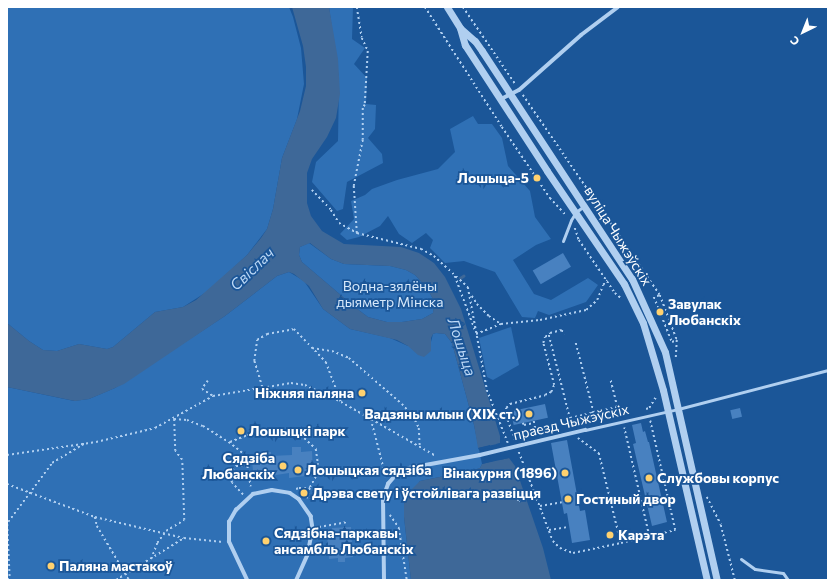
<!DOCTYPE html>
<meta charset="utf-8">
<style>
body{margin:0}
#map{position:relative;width:835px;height:587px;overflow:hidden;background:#1b5698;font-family:Commissioner,sans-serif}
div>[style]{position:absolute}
.green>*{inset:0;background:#2f70b5}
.water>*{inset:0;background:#3e6898}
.pier>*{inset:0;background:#1b5698}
.stream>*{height:2.5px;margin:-1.25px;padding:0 1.25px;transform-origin:1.25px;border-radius:1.25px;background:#3e6898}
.building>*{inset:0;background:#4881c0;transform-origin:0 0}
.path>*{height:1.5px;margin-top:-0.75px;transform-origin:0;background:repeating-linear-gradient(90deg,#b0cff0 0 2px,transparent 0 5px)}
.service>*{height:3px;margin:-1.5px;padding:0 1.5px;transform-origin:1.5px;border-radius:1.5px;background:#b0cff0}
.pedestrian>*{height:3.5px;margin:-1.75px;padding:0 1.75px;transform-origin:1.75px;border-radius:1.75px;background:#b0cff0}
.minor>*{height:4px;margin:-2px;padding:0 2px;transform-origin:2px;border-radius:2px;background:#b0cff0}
.tertiary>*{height:7px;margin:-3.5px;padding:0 3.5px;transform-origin:3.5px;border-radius:3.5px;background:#b0cff0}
.dots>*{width:11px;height:11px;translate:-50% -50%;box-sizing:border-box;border:2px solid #1b5698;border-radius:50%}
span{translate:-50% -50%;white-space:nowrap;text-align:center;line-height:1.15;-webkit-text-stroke:3.5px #1b5698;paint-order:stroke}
.poi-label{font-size:14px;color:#fff;font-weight:700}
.right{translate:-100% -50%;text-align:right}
.left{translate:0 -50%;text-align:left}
.street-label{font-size:14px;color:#fff}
.park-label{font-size:14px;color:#d7e9fb}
.water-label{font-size:15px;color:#bdd9f7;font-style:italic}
.frame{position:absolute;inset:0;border:8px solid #fff;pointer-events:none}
.north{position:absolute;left:783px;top:12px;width:40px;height:40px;-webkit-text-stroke:3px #1b5698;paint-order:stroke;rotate:223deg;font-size:11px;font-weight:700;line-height:16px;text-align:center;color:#fff}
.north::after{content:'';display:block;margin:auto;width:14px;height:18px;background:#fff;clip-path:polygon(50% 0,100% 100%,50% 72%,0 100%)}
</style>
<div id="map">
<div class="green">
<div style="clip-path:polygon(7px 7px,289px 7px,293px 17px,301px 48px,304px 84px,297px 119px,282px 158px,273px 209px,267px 229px,247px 255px,208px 291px,183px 307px,155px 312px,113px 347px,107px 349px,79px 344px,57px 351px,43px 350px,29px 341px,7px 323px,7px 307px,12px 307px,7px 307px)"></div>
<div style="clip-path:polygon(329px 7px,353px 7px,352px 39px,365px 48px,354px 64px,367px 78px,366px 104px,376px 105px,375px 129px,368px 138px,382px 154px,383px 163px,347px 182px,343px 209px,337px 211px,312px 182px,316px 162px,338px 141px,339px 79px)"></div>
<div style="clip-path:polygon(473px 116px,478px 124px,492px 124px,502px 138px,508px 166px,530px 191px,535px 217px,551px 239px,536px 245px,513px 260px,534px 294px,551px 300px,588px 278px,598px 285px,586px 302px,549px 315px,538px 311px,535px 318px,522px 317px,495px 272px,464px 261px,445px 263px,430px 248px,433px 240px,426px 233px,412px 243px,399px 234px,388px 216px,380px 226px,359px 237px,347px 240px,340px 234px,354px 219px,351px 201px,365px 195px,372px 189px,397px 180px,438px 169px,455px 152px,450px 129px)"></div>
<div style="clip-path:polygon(309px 243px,331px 259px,344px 264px,390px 266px,406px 270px,415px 275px,427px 288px,434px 301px,433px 313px,422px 319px,402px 322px,387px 322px,368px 317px,356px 308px,302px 262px,299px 255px,300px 247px)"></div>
<div style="clip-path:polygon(289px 272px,304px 281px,323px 309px,350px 329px,390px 338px,408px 346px,431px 342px,433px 334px,436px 333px,445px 334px,452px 343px,474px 425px,482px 464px,480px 468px,474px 470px,420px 481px,404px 504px,404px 517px,411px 580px,7px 580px,7px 387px,74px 401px,89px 399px,115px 388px,225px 316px,277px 276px)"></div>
<div style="clip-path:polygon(511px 327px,519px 365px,493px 380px,487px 377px,479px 338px)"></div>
</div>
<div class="water">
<div style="clip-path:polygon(evenodd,292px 7px,329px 7px,338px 59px,340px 94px,336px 118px,327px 137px,312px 159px,307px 173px,307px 203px,311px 216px,322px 231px,344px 244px,401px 247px,419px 253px,434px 263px,445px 277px,461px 309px,500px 436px,500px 443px,496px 444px,500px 460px,509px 458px,515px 466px,543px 548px,551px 580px,411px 580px,404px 517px,404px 504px,408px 493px,420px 481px,474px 470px,480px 468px,482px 464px,493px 461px,490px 445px,478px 448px,474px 425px,452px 343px,445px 334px,436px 333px,433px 334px,431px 338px,431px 351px,424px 357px,418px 355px,408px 346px,397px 340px,350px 329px,323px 309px,309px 286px,294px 274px,289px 272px,277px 276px,225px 316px,124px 384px,106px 392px,89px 399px,75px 401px,7px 387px,7px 323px,29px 341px,43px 350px,57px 351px,79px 344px,107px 349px,113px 347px,155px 312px,183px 307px,196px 300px,247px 255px,261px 238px,267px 229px,273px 209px,282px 158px,300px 111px,306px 86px,306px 67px,303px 46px,292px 7px,310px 243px,331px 259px,344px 264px,390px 266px,406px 270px,415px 275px,427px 288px,434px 301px,433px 313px,422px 319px,402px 322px,387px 322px,368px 317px,356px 308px,302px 262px,299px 255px,300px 247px,310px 243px)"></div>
</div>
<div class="pier">
<div style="clip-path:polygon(502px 443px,498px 445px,501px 457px,509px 456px,509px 458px,482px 464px,482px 462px,491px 460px,489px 448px,479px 450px,478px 448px)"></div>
</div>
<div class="stream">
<div style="left:460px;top:278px;width:4px;rotate:-34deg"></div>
</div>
<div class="building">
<div style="left:563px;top:253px;width:16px;height:35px;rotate:60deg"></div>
<div style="left:545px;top:404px;width:14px;height:35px;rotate:78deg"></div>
<div style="left:740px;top:408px;width:9px;height:10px;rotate:77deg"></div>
<div style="clip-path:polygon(641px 423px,643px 432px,645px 431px,648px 442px,649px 442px,667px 522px,652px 526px,633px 444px,636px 443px,632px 425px)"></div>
<div style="clip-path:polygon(567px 440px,580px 511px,585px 510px,590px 540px,572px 543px,567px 513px,564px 514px,551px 443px)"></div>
<div style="clip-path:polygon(292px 447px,301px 447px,301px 452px,312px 451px,313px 475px,289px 478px,289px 473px,263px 477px,262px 475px,258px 475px,258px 471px,253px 471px,252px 461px,258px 460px,258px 456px,263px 455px,263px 452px,271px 452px,271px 456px,292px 455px)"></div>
<div style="clip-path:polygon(351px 527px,353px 557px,345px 558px,345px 562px,338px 562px,338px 558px,329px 559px,327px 535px,332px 534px,332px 528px)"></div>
</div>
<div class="path">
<div style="left:357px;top:7px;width:31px;rotate:81deg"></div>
<div style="left:362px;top:38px;width:14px;rotate:65deg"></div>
<div style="left:368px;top:51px;width:54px;rotate:93.2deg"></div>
<div style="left:365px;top:105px;width:4px;rotate:124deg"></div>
<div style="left:363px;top:108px;width:32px;rotate:90deg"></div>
<div style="left:363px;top:140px;width:47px;rotate:101.1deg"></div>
<div style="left:354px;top:186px;width:47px;rotate:86.3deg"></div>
<div style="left:425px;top:7px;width:143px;rotate:57.3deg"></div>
<div style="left:502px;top:127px;width:86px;rotate:55.9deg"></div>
<div style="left:550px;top:198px;width:23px;rotate:47deg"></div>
<div style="left:463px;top:7px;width:94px;rotate:55.8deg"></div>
<div style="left:523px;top:95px;width:242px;rotate:55.6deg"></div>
<div style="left:660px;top:295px;width:48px;rotate:69.3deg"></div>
<div style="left:677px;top:340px;width:19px;rotate:93deg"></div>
<div style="left:312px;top:190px;width:28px;rotate:46deg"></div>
<div style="left:331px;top:210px;width:15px;rotate:58deg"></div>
<div style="left:339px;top:223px;width:21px;rotate:29deg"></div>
<div style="left:357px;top:233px;width:66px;rotate:14deg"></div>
<div style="left:421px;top:249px;width:15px;rotate:28deg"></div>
<div style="left:434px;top:256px;width:46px;rotate:42.4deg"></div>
<div style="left:468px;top:287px;width:105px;rotate:79.5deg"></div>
<div style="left:487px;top:390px;width:57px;rotate:68.4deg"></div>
<div style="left:575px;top:228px;width:13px;rotate:72deg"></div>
<div style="left:579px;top:240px;width:64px;rotate:55.8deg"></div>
<div style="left:615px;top:293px;width:9px;rotate:41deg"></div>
<div style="left:455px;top:276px;width:58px;rotate:69.7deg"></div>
<div style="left:472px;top:296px;width:9px;rotate:58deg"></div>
<div style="left:477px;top:304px;width:17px;rotate:45deg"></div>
<div style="left:489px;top:316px;width:14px;rotate:34deg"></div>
<div style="left:659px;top:296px;width:5px;rotate:169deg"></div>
<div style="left:654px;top:297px;width:48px;rotate:68.2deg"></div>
<div style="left:672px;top:342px;width:5px;rotate:-22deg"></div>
<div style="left:476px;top:334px;width:27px;rotate:-22deg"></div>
<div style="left:501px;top:324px;width:39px;rotate:-6deg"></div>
<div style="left:540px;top:320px;width:47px;rotate:-12.3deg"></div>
<div style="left:586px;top:310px;width:15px;rotate:-42deg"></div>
<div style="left:597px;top:300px;width:16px;rotate:-68deg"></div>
<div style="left:603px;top:285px;width:6px;rotate:-51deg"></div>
<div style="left:549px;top:335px;width:86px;rotate:75.8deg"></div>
<div style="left:570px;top:418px;width:22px;rotate:-13deg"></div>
<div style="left:576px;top:343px;width:72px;rotate:75.6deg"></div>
<div style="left:312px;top:348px;width:20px;rotate:9deg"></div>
<div style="left:332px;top:351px;width:18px;rotate:22deg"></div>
<div style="left:349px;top:358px;width:70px;rotate:41deg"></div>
<div style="left:402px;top:404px;width:16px;rotate:47deg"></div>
<div style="left:413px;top:416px;width:13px;rotate:63deg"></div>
<div style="left:419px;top:428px;width:18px;rotate:87deg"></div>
<div style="left:208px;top:381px;width:10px;rotate:127deg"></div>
<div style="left:202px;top:389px;width:13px;rotate:32deg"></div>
<div style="left:262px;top:387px;width:27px;rotate:-107deg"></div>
<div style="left:254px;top:361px;width:21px;rotate:-82deg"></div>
<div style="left:257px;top:340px;width:12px;rotate:-31deg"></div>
<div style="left:267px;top:334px;width:27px;rotate:-10deg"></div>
<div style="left:294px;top:329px;width:46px;rotate:45.9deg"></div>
<div style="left:326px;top:362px;width:43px;rotate:69.4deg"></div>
<div style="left:646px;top:409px;width:3px;rotate:-18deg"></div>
<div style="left:649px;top:408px;width:13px;rotate:-58deg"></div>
<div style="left:570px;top:418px;width:8px;rotate:76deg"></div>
<div style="left:371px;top:419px;width:60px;rotate:75.5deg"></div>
<div style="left:603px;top:419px;width:9px;rotate:-174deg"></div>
<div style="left:594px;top:418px;width:6px;rotate:-121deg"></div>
<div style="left:591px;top:413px;width:27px;rotate:-13deg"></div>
<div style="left:617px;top:407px;width:29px;rotate:-104deg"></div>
<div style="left:534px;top:421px;width:15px;rotate:79deg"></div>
<div style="left:523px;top:423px;width:2px;rotate:63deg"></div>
<div style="left:524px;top:425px;width:10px;rotate:-11deg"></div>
<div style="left:578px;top:438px;width:26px;rotate:36deg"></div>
<div style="left:599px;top:453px;width:93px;rotate:76.3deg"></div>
<div style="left:515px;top:441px;width:29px;rotate:-110deg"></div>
<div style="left:505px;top:414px;width:6px;rotate:-81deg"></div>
<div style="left:506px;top:408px;width:6px;rotate:-45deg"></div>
<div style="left:510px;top:404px;width:36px;rotate:-14deg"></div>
<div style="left:545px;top:395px;width:7px;rotate:-27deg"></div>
<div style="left:551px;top:392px;width:8px;rotate:-67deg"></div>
<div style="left:554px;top:385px;width:43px;rotate:-104.7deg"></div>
<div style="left:543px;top:343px;width:6px;rotate:-72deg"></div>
<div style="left:545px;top:337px;width:6px;rotate:-39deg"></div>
<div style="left:550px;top:333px;width:12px;rotate:-14deg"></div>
<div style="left:562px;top:330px;width:5px;rotate:68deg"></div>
<div style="left:230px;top:442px;width:18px;rotate:-22deg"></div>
<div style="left:247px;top:435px;width:24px;rotate:-7deg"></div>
<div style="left:271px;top:432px;width:30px;rotate:6deg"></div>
<div style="left:301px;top:435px;width:21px;rotate:43deg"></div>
<div style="left:316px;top:449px;width:14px;rotate:82deg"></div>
<div style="left:318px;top:463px;width:14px;rotate:98deg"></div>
<div style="left:316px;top:477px;width:13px;rotate:119deg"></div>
<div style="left:310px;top:488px;width:11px;rotate:105deg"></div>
<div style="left:519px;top:452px;width:95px;rotate:69.1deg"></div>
<div style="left:553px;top:541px;width:10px;rotate:45deg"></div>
<div style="left:560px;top:548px;width:14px;rotate:21deg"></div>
<div style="left:573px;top:553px;width:49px;rotate:-11.8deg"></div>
<div style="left:621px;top:543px;width:29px;rotate:-14deg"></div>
<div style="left:649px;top:536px;width:111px;rotate:-103deg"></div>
<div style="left:7px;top:455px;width:90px;rotate:-8.3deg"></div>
<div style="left:96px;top:442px;width:61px;rotate:-13.3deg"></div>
<div style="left:155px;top:428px;width:66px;rotate:-28.9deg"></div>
<div style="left:213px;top:396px;width:79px;rotate:-9.5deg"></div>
<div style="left:291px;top:383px;width:14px;rotate:8deg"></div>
<div style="left:305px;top:385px;width:40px;rotate:25deg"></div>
<div style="left:341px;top:402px;width:109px;rotate:29.6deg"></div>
<div style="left:7px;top:484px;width:94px;rotate:20.6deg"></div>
<div style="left:95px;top:517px;width:91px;rotate:13.3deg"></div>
<div style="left:296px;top:489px;width:3px;rotate:-18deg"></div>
<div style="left:299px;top:488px;width:11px"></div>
<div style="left:243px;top:495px;width:16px;rotate:-133deg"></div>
<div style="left:232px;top:483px;width:8px;rotate:-113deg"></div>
<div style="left:229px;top:476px;width:7px;rotate:-63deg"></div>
<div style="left:232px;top:470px;width:6px;rotate:-45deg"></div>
<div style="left:236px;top:466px;width:12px"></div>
<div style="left:517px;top:496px;width:7px;rotate:8deg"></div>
<div style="left:524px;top:497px;width:7px;rotate:135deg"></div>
<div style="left:707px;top:497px;width:31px;rotate:63deg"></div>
<div style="left:721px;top:525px;width:57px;rotate:75.7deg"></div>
<div style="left:517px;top:500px;width:18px;rotate:-19deg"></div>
<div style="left:540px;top:506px;width:22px;rotate:-10deg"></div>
<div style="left:7px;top:514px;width:66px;rotate:87.4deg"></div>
<div style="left:390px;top:515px;width:16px;rotate:55deg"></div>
<div style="left:399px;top:528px;width:53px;rotate:81.3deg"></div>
<div style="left:95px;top:517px;width:9px;rotate:77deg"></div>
<div style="left:97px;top:526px;width:63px;rotate:59.3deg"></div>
<div style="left:8px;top:522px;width:74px;rotate:-53.3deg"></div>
<div style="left:52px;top:463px;width:39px;rotate:-31deg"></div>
<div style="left:319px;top:527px;width:29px;rotate:-10deg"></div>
<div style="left:549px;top:530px;width:20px;rotate:-9deg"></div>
<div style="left:650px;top:536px;width:26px;rotate:-13deg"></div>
<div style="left:675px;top:530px;width:112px;rotate:-102.9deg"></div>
<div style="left:151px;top:559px;width:17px;rotate:-69deg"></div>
<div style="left:157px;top:543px;width:15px;rotate:-53deg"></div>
<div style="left:166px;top:531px;width:21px;rotate:-31deg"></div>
<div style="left:184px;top:520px;width:60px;rotate:-91.9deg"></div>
<div style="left:182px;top:460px;width:11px;rotate:-128deg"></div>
<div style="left:175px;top:451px;width:32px;rotate:-92deg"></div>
<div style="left:174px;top:419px;width:13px;rotate:4deg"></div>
<div style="left:187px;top:420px;width:17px;rotate:21deg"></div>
<div style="left:203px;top:426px;width:31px;rotate:32deg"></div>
<div style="left:229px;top:442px;width:22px;rotate:39deg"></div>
<div style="left:246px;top:456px;width:31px;rotate:81deg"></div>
<div style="left:7px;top:580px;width:4px;rotate:-63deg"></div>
<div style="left:116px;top:580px;width:80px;rotate:-31.7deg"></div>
<div style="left:184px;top:538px;width:39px;rotate:6deg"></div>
</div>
<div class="service">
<div style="left:563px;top:241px;width:22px;rotate:-69deg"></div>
<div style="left:571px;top:220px;width:9px;rotate:-58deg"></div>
<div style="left:576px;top:212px;width:10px;rotate:-37deg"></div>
<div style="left:585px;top:430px;width:95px;rotate:-12.7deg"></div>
<div style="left:678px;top:409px;width:155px;rotate:-14.6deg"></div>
<div style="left:741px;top:559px;width:17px;rotate:36deg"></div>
<div style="left:755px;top:569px;width:28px;rotate:8deg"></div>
<div style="left:783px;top:573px;width:9px;rotate:54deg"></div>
</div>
<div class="pedestrian">
<div style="left:247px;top:580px;width:42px;rotate:-115.3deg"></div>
<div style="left:229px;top:542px;width:20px;rotate:-90deg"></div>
<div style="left:229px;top:522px;width:14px;rotate:-60deg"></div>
<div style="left:236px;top:510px;width:23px;rotate:-43deg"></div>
<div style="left:253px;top:494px;width:19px;rotate:-12deg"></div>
<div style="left:272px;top:490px;width:18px;rotate:9deg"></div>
<div style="left:290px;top:493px;width:11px;rotate:34deg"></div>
<div style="left:299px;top:499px;width:21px;rotate:55deg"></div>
<div style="left:311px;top:516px;width:13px;rotate:81deg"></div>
<div style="left:313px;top:529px;width:26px;rotate:101deg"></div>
<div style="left:308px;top:555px;width:27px;rotate:114deg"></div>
<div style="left:384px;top:580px;width:82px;rotate:-90.7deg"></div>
<div style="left:383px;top:498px;width:15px;rotate:-70deg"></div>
<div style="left:388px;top:484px;width:9px;rotate:-49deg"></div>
<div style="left:394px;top:477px;width:17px;rotate:-31deg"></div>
<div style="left:409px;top:468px;width:72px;rotate:-10.4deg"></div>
<div style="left:480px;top:455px;width:108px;rotate:-13.4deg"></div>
</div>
<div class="minor">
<div style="left:501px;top:99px;width:20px;rotate:-27deg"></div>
<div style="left:519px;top:90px;width:83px;rotate:-41.6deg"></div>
<div style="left:581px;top:35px;width:46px;rotate:-37.1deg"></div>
</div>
<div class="tertiary">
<div style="left:447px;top:7px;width:25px;rotate:58deg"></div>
<div style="left:460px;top:28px;width:18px;rotate:74deg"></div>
<div style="left:465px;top:45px;width:150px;rotate:56.9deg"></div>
<div style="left:547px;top:171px;width:137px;rotate:55.7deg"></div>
<div style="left:624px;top:284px;width:43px;rotate:64deg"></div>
<div style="left:643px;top:323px;width:70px;rotate:73.4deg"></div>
<div style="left:663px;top:390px;width:195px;rotate:77deg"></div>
<div style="left:461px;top:29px;width:18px;rotate:41deg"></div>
<div style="left:475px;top:41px;width:12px;rotate:55deg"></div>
<div style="left:482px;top:51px;width:273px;rotate:56.7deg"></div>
<div style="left:632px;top:279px;width:80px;rotate:65.7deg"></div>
<div style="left:665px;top:352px;width:234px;rotate:77.2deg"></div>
</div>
<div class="dots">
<div style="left:537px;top:178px;background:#ffd16f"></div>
<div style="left:660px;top:312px;background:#ffd16f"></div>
<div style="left:362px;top:393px;background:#ffd16f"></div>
<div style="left:529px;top:414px;background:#ffd16f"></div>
<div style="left:241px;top:431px;background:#ffd16f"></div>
<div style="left:283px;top:466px;background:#ffd16f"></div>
<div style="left:298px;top:470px;background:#ffd16f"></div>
<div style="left:565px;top:473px;background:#ffd16f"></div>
<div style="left:649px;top:478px;background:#ffd16f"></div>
<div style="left:304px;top:493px;background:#ffd16f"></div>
<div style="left:568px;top:499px;background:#ffd16f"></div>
<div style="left:610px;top:535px;background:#ffd16f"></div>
<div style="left:266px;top:541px;background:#ffd16f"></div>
<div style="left:51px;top:566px;background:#ffd16f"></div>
</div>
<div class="poi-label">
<span class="right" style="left:529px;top:178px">Лошыца-5</span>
<span class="left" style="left:668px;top:312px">Завулак<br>Любанскіх</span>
<span class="right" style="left:354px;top:393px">Ніжняя паляна</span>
<span class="right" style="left:521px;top:414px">Вадзяны млын (XIX ст.)</span>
<span class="left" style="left:249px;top:431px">Лошыцкі парк</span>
<span class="right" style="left:275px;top:466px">Сядзіба<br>Любанскіх</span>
<span class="left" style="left:306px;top:470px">Лошыцкая сядзіба</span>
<span class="right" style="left:557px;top:473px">Вінакурня (1896)</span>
<span class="left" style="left:657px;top:478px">Службовы корпус</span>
<span class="left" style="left:312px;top:493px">Дрэва свету і ўстойлівага развіцця</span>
<span class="left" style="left:576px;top:499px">Гостиный двор</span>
<span class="left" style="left:274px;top:541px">Сядзібна-паркавы<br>ансамбль Любанскіх</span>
<span class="left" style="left:618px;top:535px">Карэта</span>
<span class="left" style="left:59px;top:566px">Паляна мастакоў</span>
</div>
<div class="street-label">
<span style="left:618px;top:236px;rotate:58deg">вуліца Чыжэўскіх</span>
<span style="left:571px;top:422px;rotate:-13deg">праезд Чыжэўскіх</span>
</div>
<div class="park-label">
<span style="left:390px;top:294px">Водна-зялёны<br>дыяметр Мінска</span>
</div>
<div class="water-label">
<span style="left:252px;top:269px;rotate:-44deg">Свіслач</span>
<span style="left:462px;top:347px;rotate:72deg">Лошыца</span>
</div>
<div class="frame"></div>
<div class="north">С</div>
</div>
